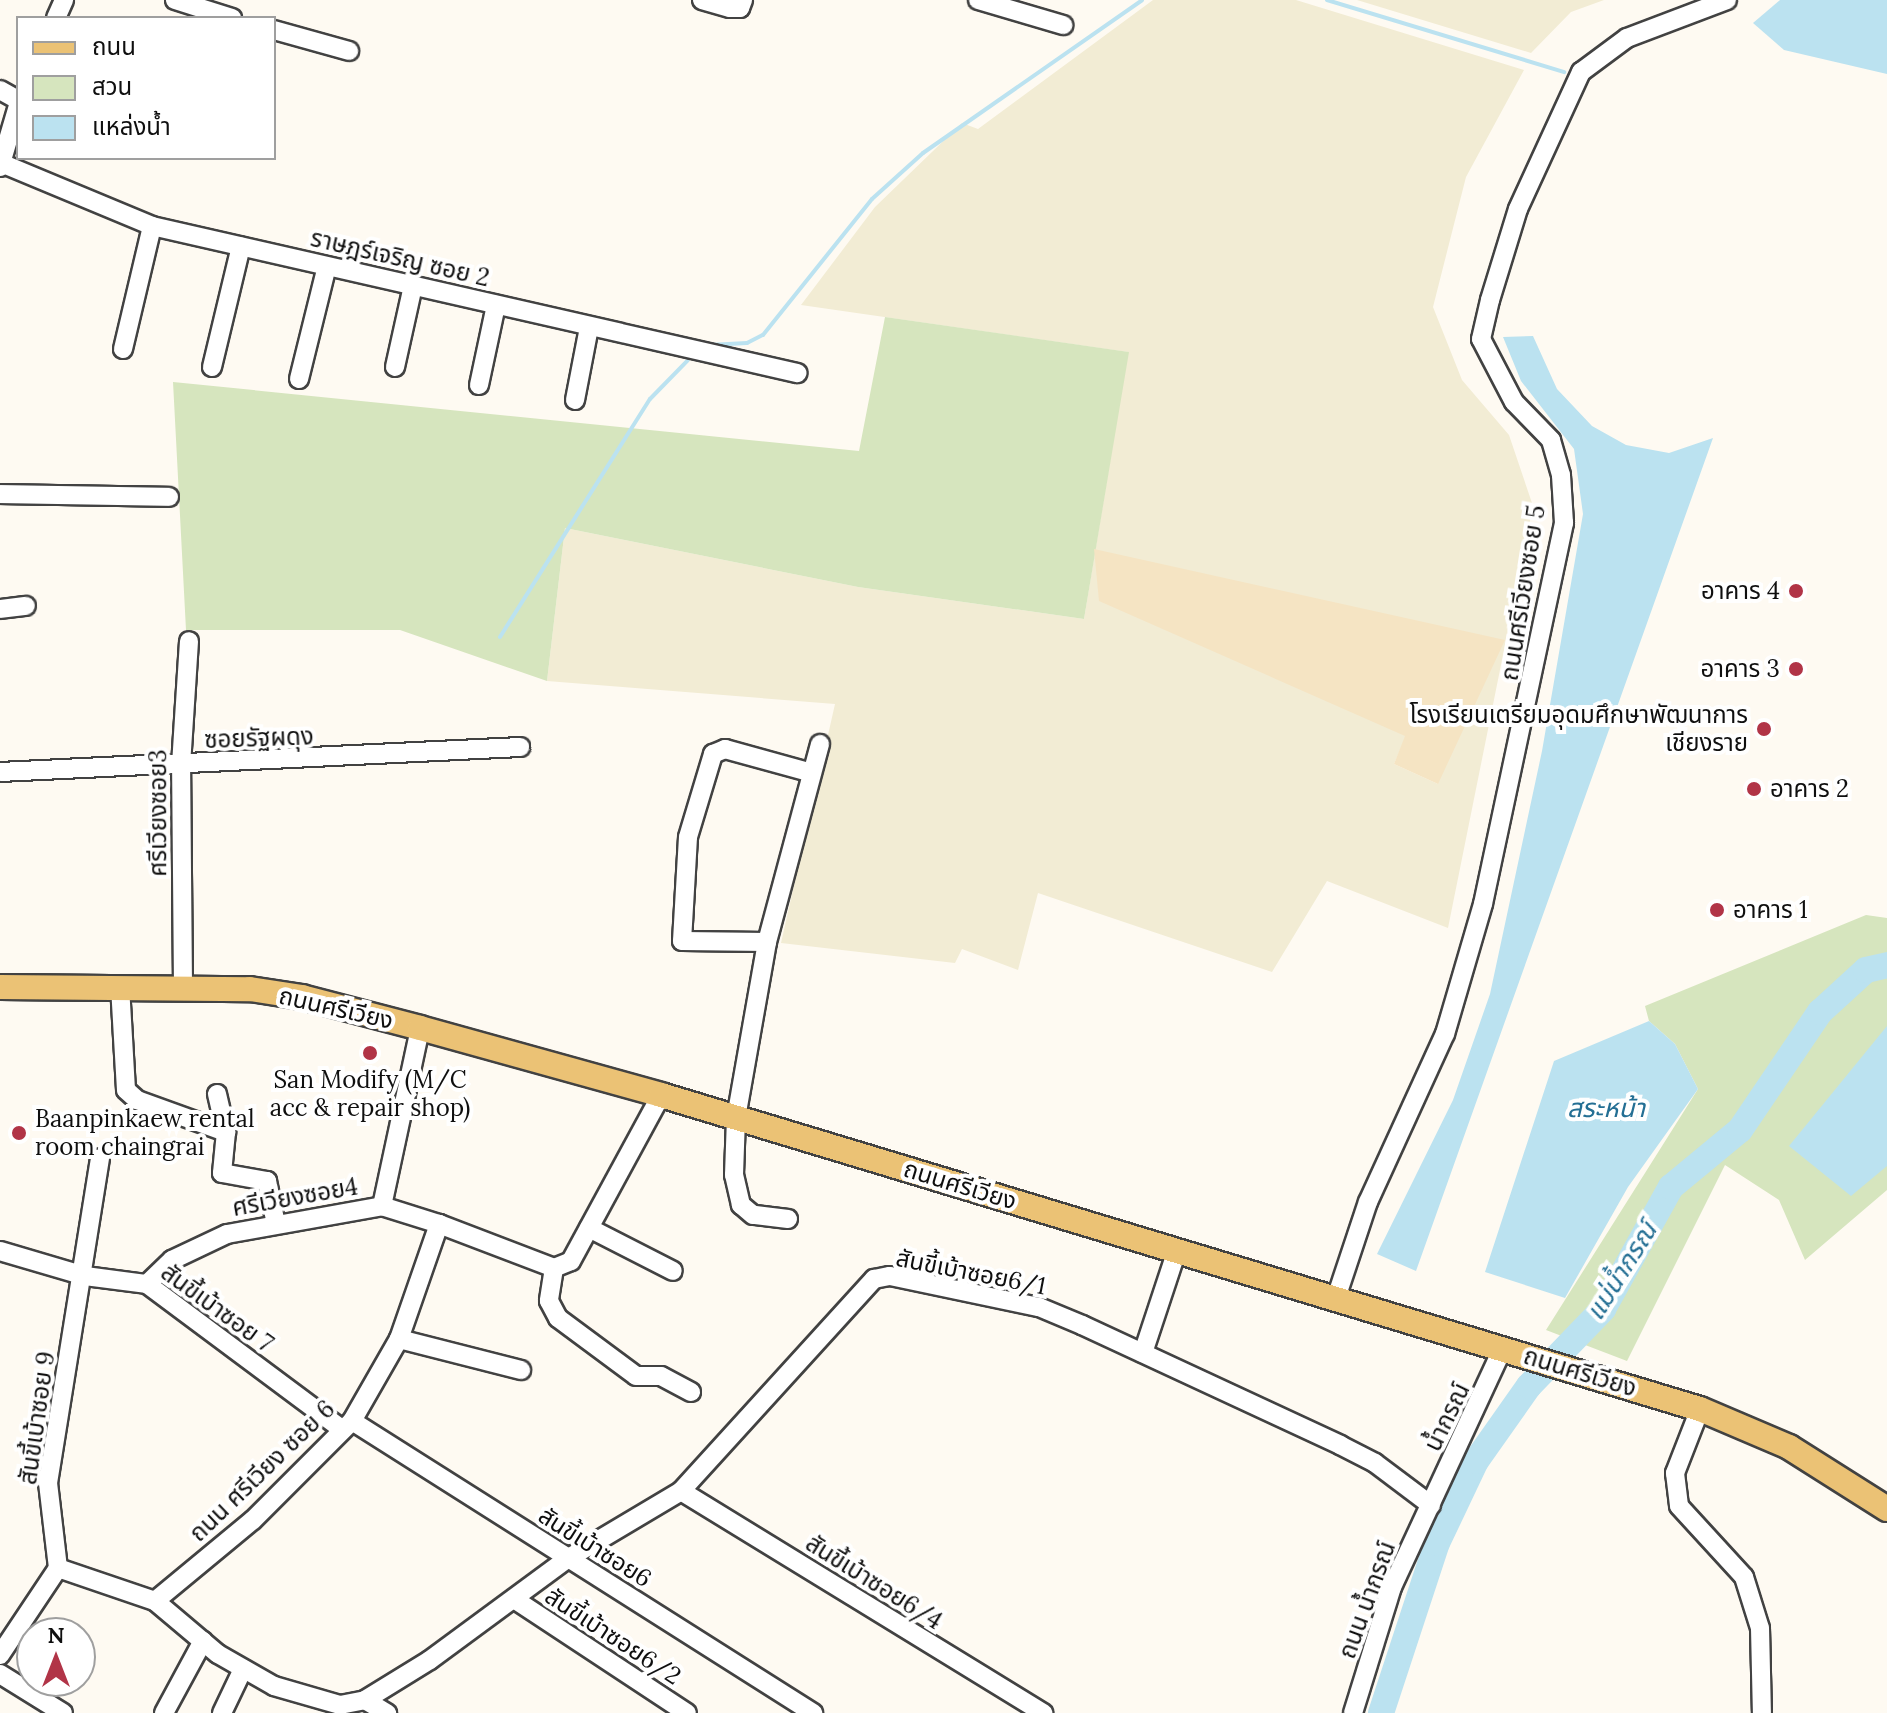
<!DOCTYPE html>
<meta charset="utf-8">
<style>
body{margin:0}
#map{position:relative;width:1887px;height:1713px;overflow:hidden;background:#fefaf2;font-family:Lora,"Noto Sans Thai",serif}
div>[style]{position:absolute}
.farmland>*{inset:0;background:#f2ecd4}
.green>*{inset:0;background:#d6e5be}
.sand>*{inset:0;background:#f5e4c3}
.water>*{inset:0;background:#bbe2f0}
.stream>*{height:4px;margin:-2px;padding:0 2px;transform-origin:2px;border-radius:2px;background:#bbe2f0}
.river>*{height:26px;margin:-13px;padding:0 13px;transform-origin:13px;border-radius:13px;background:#bbe2f0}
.roads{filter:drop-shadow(2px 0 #424242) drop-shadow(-2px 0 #424242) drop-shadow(0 2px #424242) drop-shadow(0 -2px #424242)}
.minor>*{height:18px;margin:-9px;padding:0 9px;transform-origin:9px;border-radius:9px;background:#fff}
.major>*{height:24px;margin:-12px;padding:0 12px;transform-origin:12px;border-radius:12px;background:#ebc275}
.dots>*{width:22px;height:22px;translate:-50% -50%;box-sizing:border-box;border:4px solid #fff;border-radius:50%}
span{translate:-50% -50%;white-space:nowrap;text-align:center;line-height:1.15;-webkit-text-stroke:8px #fff;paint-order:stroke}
.street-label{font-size:24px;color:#0f0f0f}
.poi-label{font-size:24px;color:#0f0f0f}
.right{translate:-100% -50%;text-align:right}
.left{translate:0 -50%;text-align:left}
.water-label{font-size:26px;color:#246f94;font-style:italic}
.legend{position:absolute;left:16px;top:16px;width:260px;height:144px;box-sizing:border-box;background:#fff;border:2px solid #9f9f9f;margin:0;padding:10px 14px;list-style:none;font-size:24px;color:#0f0f0f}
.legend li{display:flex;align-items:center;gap:16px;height:40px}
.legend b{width:40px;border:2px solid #9f9f9f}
.north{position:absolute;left:16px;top:1617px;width:80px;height:80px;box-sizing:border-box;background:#fff;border:2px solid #9f9f9f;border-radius:50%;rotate:0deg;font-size:22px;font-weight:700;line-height:32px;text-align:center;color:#0f0f0f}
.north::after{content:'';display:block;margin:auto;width:28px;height:36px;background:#b13447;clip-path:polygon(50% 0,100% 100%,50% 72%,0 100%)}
</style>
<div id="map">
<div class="farmland">
<div style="clip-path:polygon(evenodd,1153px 0,1296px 0,1524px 70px,1466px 177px,1433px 307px,1462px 380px,1509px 435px,1533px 506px,1448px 928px,1327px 881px,1272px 972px,1038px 893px,1018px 970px,962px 949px,955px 963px,781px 943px,835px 704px,547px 681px,565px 528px,858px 587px,1084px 619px,1128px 352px,801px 305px,875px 207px,962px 123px,978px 129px,1153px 0,1406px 736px,1438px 784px,1394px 764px,1406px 736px)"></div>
<div style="clip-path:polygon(1357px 0,1604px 0,1571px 12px,1531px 53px)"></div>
</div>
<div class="green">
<div style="clip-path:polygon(885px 317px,1129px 352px,1084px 619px,858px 587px,565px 528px,547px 681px,400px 630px,186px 630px,173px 382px,859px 451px)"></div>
<div style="clip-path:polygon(1866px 915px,1887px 918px,1887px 1190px,1805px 1260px,1779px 1200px,1725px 1165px,1627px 1361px,1546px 1330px,1698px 1089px,1675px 1044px,1649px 1021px,1645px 1006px)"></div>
</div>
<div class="sand">
<div style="clip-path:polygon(1094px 549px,1505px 640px,1438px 784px,1394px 764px,1405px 736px,1099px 601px)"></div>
</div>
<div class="water">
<div style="clip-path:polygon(1780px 0,1887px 0,1887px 74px,1784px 50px,1753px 23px)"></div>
<div style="clip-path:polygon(1533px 336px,1557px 389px,1592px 426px,1626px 445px,1669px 453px,1713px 438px,1416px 1271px,1377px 1254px,1453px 1100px,1490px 994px,1542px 751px,1583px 514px,1574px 449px,1521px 381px,1503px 337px)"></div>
<div style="clip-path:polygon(1649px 1021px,1675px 1044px,1698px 1089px,1628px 1187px,1565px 1298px,1485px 1272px,1554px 1061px)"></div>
<div style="clip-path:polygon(1887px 1026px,1887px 1166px,1851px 1196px,1789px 1146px)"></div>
</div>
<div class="stream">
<div style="left:1327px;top:0;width:248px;rotate:16.9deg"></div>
<div style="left:709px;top:345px;width:38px;rotate:-3deg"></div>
<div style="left:747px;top:343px;width:18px;rotate:-27deg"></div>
<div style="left:763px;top:335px;width:174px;rotate:-51.3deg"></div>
<div style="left:872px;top:199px;width:69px;rotate:-42deg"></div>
<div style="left:923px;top:153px;width:267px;rotate:-34.9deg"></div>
<div style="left:500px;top:637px;width:281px;rotate:-57.8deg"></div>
<div style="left:650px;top:399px;width:54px;rotate:-45.7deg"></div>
</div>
<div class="river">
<div style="left:1381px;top:1713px;width:179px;rotate:-71.8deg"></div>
<div style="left:1437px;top:1543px;width:91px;rotate:-64.6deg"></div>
<div style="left:1476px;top:1461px;width:92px;rotate:-54.8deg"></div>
<div style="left:1529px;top:1386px;width:107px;rotate:-46.1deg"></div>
<div style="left:1603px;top:1309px;width:140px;rotate:-60.9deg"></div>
<div style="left:1671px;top:1187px;width:89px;rotate:-39.6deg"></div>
<div style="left:1740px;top:1130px;width:143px;rotate:-55.9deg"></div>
<div style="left:1820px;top:1012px;width:62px;rotate:-42.4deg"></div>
<div style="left:1866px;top:970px;width:22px;rotate:-13deg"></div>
</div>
<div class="roads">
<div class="minor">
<div style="left:175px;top:0;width:60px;rotate:17.5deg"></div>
<div style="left:702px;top:0;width:29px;rotate:16deg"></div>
<div style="left:730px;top:8px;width:10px"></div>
<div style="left:740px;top:8px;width:9px;rotate:-69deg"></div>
<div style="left:978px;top:0;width:89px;rotate:16.4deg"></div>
<div style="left:56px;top:18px;width:20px;rotate:-66deg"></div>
<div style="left:274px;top:30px;width:78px;rotate:15.6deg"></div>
<div style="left:0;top:90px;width:21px;rotate:29deg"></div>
<div style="left:1px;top:163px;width:164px;rotate:22.6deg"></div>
<div style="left:152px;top:226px;width:662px;rotate:12.84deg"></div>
<div style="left:0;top:167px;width:64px;rotate:-73.6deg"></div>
<div style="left:123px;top:349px;width:126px;rotate:-76.7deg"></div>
<div style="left:212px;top:367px;width:124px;rotate:-76.5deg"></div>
<div style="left:395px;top:367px;width:83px;rotate:-77.5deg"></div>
<div style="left:299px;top:379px;width:116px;rotate:-76.1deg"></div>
<div style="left:479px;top:385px;width:82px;rotate:-78deg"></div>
<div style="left:575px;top:400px;width:74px;rotate:-79.1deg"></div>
<div style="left:0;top:494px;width:169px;rotate:1deg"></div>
<div style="left:0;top:609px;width:26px;rotate:-7deg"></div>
<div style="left:0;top:772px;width:521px;rotate:-2.75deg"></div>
<div style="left:767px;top:942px;width:85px;rotate:-179.3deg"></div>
<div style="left:682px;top:941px;width:104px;rotate:-86.7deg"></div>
<div style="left:688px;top:837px;width:87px;rotate:-73.2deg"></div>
<div style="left:713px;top:754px;width:13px;rotate:-23deg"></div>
<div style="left:725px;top:749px;width:90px;rotate:15.4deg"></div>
<div style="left:120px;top:986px;width:104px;rotate:86.7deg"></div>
<div style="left:126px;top:1090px;width:15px;rotate:42deg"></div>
<div style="left:137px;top:1100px;width:95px;rotate:19.8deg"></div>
<div style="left:183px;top:986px;width:221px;rotate:-90.5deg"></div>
<div style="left:181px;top:765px;width:124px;rotate:-86.3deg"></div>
<div style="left:217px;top:1094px;width:39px;rotate:77deg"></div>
<div style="left:226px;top:1132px;width:41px;rotate:95.6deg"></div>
<div style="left:222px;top:1173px;width:46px;rotate:10.1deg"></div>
<div style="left:267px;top:1181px;width:44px;rotate:78.2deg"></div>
<div style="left:382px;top:1206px;width:60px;rotate:17.5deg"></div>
<div style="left:788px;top:1219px;width:35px;rotate:-173deg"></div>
<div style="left:753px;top:1215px;width:16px;rotate:-140deg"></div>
<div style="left:741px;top:1205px;width:31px;rotate:-103deg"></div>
<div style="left:734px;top:1175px;width:57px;rotate:-88deg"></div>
<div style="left:736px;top:1118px;width:179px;rotate:-80deg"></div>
<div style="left:767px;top:942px;width:205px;rotate:-75deg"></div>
<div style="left:589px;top:1228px;width:94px;rotate:27.1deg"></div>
<div style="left:0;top:1251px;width:89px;rotate:16.4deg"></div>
<div style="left:85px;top:1276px;width:63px;rotate:7.4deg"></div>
<div style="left:147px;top:1284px;width:244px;rotate:36.7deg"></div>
<div style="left:554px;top:1268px;width:33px;rotate:99deg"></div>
<div style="left:549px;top:1301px;width:19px;rotate:62deg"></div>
<div style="left:558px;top:1318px;width:97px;rotate:36.6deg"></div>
<div style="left:636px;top:1376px;width:25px"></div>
<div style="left:661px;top:1376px;width:34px;rotate:28deg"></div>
<div style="left:147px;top:1284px;width:35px;rotate:-44deg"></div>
<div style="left:172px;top:1260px;width:61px;rotate:-25.3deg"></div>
<div style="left:227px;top:1234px;width:158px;rotate:-10.2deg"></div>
<div style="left:382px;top:1206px;width:182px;rotate:-77.9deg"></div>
<div style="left:1336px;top:1298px;width:101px;rotate:-71.6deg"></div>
<div style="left:1368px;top:1202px;width:185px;rotate:-65.4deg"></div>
<div style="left:1445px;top:1034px;width:135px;rotate:-73.7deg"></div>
<div style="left:1483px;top:904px;width:390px;rotate:-78deg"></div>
<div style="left:1564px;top:523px;width:48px;rotate:-93.6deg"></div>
<div style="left:1561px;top:475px;width:36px;rotate:-106deg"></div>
<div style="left:1551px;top:440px;width:53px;rotate:-134.2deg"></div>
<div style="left:1514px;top:402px;width:71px;rotate:-117.6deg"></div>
<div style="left:1481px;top:339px;width:40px;rotate:-77deg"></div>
<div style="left:1490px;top:300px;width:95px;rotate:-72.9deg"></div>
<div style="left:1518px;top:209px;width:151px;rotate:-65.3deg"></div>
<div style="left:1581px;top:72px;width:57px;rotate:-36.5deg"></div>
<div style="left:1627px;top:38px;width:107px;rotate:-20.8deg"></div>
<div style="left:399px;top:1339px;width:126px;rotate:14.3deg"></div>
<div style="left:1143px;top:1353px;width:108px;rotate:-71.7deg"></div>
<div style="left:1700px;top:1409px;width:69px;rotate:111.3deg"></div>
<div style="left:1675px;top:1473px;width:33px;rotate:83deg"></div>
<div style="left:1679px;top:1506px;width:96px;rotate:47.5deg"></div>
<div style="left:1744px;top:1577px;width:53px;rotate:72.6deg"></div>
<div style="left:1760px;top:1628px;width:85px;rotate:88.7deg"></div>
<div style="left:352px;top:1421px;width:546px;rotate:32.35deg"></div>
<div style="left:681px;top:1491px;width:425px;rotate:31.5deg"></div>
<div style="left:58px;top:1568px;width:102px;rotate:18.8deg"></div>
<div style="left:155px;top:1601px;width:82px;rotate:40.1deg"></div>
<div style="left:218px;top:1654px;width:64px;rotate:29.7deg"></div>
<div style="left:274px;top:1686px;width:69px;rotate:16.1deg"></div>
<div style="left:340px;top:1705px;width:25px;rotate:-11deg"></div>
<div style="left:365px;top:1700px;width:76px;rotate:-31.6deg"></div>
<div style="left:430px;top:1660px;width:170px;rotate:-36.4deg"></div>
<div style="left:567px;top:1559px;width:133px;rotate:-30.8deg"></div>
<div style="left:681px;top:1491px;width:287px;rotate:-47.7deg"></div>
<div style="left:874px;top:1279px;width:16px;rotate:-11deg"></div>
<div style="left:890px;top:1276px;width:152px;rotate:11.8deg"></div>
<div style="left:1039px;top:1307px;width:47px;rotate:22.7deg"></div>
<div style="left:1082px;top:1325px;width:285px;rotate:24.9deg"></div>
<div style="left:1340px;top:1445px;width:39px;rotate:27deg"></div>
<div style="left:1375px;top:1463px;width:70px;rotate:36.9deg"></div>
<div style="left:58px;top:1568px;width:86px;rotate:-96.7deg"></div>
<div style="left:48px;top:1483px;width:329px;rotate:-80.9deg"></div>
<div style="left:514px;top:1599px;width:207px;rotate:33.4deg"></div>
<div style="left:155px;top:1601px;width:127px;rotate:-39.6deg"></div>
<div style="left:253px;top:1520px;width:140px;rotate:-45deg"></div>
<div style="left:352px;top:1421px;width:95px;rotate:-60.2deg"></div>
<div style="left:399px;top:1339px;width:122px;rotate:-70.8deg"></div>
<div style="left:439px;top:1224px;width:123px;rotate:20.9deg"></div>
<div style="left:554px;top:1268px;width:18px;rotate:-22deg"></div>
<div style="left:571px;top:1261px;width:189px;rotate:-61.5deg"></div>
<div style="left:0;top:1655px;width:105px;rotate:-56.3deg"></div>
<div style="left:0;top:1674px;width:74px;rotate:31.8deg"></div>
<div style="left:365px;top:1700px;width:26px;rotate:31deg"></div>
<div style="left:164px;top:1713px;width:82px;rotate:-61.6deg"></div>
<div style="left:222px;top:1713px;width:49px;rotate:-64.5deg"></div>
<div style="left:1353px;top:1713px;width:132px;rotate:-72.8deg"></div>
<div style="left:1392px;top:1587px;width:264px;rotate:-65.1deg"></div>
</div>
<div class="major">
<div style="left:0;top:987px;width:250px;rotate:0.5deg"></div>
<div style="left:250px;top:989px;width:53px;rotate:8.7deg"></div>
<div style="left:302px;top:997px;width:122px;rotate:14.7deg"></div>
<div style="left:420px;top:1028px;width:250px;rotate:15.5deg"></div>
<div style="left:661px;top:1095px;width:1085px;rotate:16.82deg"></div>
<div style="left:1700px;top:1409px;width:97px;rotate:23.1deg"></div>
<div style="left:1789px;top:1447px;width:116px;rotate:32.3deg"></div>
</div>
</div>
<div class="dots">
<div style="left:1796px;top:591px;background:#b13447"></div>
<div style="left:1796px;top:669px;background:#b13447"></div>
<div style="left:1764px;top:729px;background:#b13447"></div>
<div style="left:1754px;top:789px;background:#b13447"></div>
<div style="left:1717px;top:910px;background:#b13447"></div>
<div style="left:370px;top:1053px;background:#b13447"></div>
<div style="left:19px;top:1133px;background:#b13447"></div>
</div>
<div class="street-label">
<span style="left:400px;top:258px;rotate:13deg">ราษฎร์เจริญ ซอย 2</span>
<span style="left:1523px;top:593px;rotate:-81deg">ถนนศรีเวียงซอย 5</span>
<span style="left:259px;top:738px;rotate:-2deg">ซอยรัฐผดุง</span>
<span style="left:158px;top:813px;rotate:-90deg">ศรีเวียงซอย3</span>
<span style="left:336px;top:1008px;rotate:13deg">ถนนศรีเวียง</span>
<span style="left:960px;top:1185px;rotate:17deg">ถนนศรีเวียง</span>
<span style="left:295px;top:1197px;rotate:-10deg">ศรีเวียงซอย4</span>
<span style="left:971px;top:1272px;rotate:11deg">สันขี้เบ้าซอย6/1</span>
<span style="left:217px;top:1308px;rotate:36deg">สันขี้เบ้าซอย 7</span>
<span style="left:1580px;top:1372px;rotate:17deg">ถนนศรีเวียง</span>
<span style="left:1447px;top:1417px;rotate:-64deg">น้ำกรณ์</span>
<span style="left:37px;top:1418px;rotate:-82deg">สันขี้เบ้าซอย 9</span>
<span style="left:262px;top:1471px;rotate:-44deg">ถนน ศรีเวียง ซอย 6</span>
<span style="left:595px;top:1547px;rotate:32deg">สันขี้เบ้าซอย6</span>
<span style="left:874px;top:1582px;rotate:32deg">สันขี้เบ้าซอย6/4</span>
<span style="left:1367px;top:1600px;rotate:-70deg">ถนน น้ำกรณ์</span>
<span style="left:613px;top:1636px;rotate:33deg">สันขี้เบ้าซอย6/2</span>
</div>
<div class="poi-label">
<span class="right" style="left:1780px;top:591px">อาคาร 4</span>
<span class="right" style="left:1780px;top:669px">อาคาร 3</span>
<span class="right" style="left:1748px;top:729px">โรงเรียนเตรียมอุดมศึกษาพัฒนาการ<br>เชียงราย</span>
<span class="left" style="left:1770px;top:789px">อาคาร 2</span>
<span class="left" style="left:1733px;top:910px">อาคาร 1</span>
<span style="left:370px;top:1094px">San Modify (M/C<br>acc &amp; repair shop)</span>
<span class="left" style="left:35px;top:1133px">Baanpinkaew rental<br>room chaingrai</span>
</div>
<div class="water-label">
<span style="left:1606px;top:1108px">สระหน้า</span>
<span style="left:1621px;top:1271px;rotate:-58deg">แม่น้ำกรณ์</span>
</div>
<ul class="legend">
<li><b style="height:10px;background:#ebc275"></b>ถนน</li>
<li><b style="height:22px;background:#d6e5be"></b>สวน</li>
<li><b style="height:22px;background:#bbe2f0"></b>แหล่งน้ำ</li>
</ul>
<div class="north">N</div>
</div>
